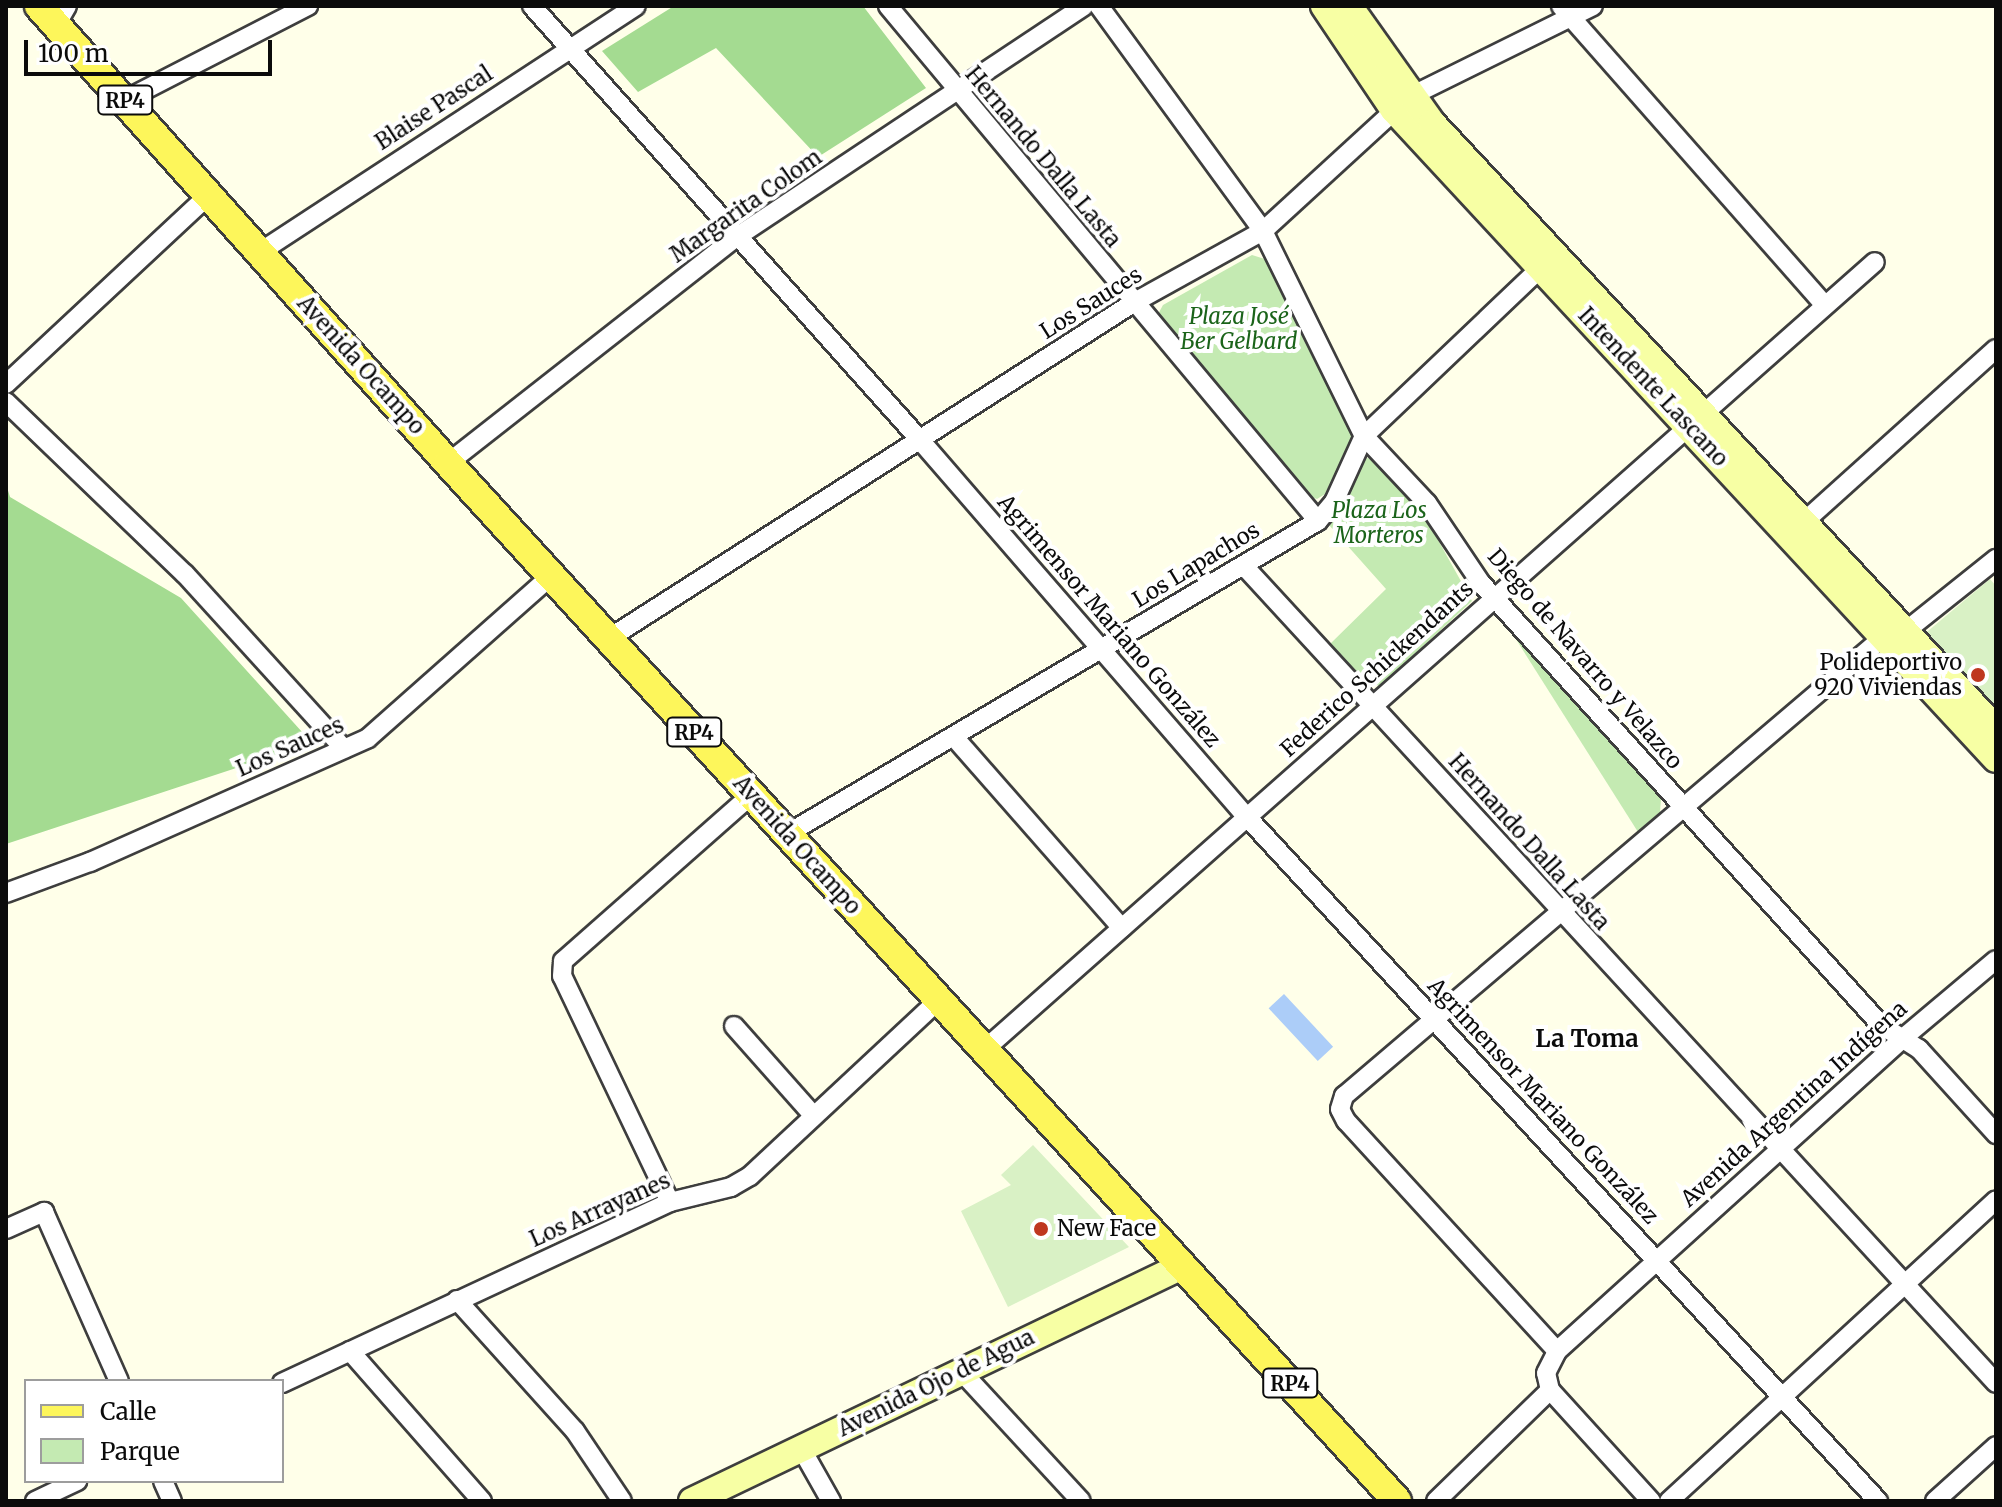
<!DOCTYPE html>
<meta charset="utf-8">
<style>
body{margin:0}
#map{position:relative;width:2002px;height:1507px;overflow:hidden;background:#ffffe9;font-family:Merriweather,serif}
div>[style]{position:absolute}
.green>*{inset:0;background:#c4eab2}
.forest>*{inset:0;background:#a4db91}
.pitch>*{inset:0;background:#d9f1c5}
.water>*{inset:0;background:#accdf8;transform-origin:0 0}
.roads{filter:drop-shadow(2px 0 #3e3e3e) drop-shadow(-2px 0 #3e3e3e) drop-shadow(0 2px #3e3e3e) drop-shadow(0 -2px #3e3e3e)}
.street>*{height:18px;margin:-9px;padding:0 9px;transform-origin:9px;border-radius:9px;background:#fff}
.secondary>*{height:26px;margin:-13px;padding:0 13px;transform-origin:13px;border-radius:13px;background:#f7ffa4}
.primary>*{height:28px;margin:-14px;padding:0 14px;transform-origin:14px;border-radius:14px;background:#fdf65b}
.dots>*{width:22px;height:22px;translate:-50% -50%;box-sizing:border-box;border:4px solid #fff;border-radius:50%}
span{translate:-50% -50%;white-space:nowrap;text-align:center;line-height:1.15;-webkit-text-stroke:8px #fff;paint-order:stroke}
.shield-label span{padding:2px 6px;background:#fff;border:2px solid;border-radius:6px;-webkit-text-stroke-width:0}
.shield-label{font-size:20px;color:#0b0b0b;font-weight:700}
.street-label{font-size:22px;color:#0b0b0b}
.park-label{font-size:22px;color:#1b641a;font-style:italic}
.poi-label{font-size:22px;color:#0b0b0b}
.right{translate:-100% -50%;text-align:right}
.left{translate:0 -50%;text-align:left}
.neighbourhood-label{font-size:24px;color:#0b0b0b;font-weight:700}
.frame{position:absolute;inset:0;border:8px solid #0b0b0b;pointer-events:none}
.legend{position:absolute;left:24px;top:1379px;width:260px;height:104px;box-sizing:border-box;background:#fff;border:2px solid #9d9d9d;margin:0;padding:10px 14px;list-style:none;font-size:24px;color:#0b0b0b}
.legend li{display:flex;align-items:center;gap:16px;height:40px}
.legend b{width:40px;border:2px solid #9d9d9d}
.scale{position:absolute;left:24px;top:40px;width:248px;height:36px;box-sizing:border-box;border:4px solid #0b0b0b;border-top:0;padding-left:10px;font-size:24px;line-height:28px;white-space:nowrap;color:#0b0b0b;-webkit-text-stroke:6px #fff;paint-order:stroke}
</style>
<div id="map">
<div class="green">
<div style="clip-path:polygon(1252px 255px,1268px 260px,1354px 436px,1325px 494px,1317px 499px,1309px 496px,1157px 316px,1163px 305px)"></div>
<div style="clip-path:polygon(1366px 458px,1374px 459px,1423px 513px,1472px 601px,1380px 686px,1361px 681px,1330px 644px,1386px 589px,1329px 525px)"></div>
<div style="clip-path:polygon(1512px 633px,1661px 798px,1660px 813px,1638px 832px)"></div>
</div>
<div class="forest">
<div style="clip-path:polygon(674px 6px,863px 6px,926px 88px,818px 157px,716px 48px,638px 92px,602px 51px)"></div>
<div style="clip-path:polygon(6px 484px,10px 497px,181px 598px,312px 743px,6px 844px)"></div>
</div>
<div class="pitch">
<div style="clip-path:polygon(1990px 579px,1996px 586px,1996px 714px,1922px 636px)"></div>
<div style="clip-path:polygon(1033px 1145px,1129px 1247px,1008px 1307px,961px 1211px,1011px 1185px,1001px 1175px)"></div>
</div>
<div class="water">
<div style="left:1284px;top:994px;width:72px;height:21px;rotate:47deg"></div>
</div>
<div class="roads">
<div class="street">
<div style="left:532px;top:6px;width:582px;rotate:48.2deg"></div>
<div style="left:920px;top:440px;width:499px;rotate:49.1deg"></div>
<div style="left:1247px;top:817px;width:931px;rotate:47.31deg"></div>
<div style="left:888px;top:6px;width:671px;rotate:50.14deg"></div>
<div style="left:1099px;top:6px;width:278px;rotate:53.9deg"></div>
<div style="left:1263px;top:231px;width:229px;rotate:63.8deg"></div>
<div style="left:1364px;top:436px;width:92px;rotate:46.8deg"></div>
<div style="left:1427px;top:503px;width:95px;rotate:56.1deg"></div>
<div style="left:1480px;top:582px;width:598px;rotate:47.85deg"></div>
<div style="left:1881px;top:1025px;width:45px;rotate:32.3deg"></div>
<div style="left:1919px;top:1049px;width:115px;rotate:47.8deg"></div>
<div style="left:1561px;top:6px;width:397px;rotate:48.6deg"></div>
<div style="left:56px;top:25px;width:22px;rotate:-60deg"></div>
<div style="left:125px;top:100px;width:206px;rotate:-27.2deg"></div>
<div style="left:260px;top:252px;width:449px;rotate:-33.2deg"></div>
<div style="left:6px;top:384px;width:277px;rotate:-43deg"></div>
<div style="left:6px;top:402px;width:248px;rotate:43.9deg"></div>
<div style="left:185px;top:574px;width:236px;rotate:47.7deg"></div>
<div style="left:448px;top:463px;width:368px;rotate:-38.1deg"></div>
<div style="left:738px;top:236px;width:415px;rotate:-33.6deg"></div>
<div style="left:1796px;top:529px;width:269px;rotate:-42deg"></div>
<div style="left:1244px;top:566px;width:1110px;rotate:47.37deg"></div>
<div style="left:608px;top:639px;width:623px;rotate:-32.62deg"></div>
<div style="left:1133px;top:303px;width:149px;rotate:-29deg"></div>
<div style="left:1263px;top:231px;width:198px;rotate:-42.5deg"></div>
<div style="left:1409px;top:97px;width:205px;rotate:-26.3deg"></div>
<div style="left:954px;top:737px;width:254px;rotate:48.7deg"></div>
<div style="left:787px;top:834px;width:616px;rotate:-30.52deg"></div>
<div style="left:1318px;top:521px;width:25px;rotate:-50deg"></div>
<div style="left:1334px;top:502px;width:72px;rotate:-65.6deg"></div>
<div style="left:1364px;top:436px;width:255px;rotate:-43.6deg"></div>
<div style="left:6px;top:893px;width:90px;rotate:-20.3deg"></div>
<div style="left:90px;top:862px;width:304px;rotate:-24deg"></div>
<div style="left:368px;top:738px;width:244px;rotate:-41.5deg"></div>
<div style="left:734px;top:1026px;width:120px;rotate:48.4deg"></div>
<div style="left:984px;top:1050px;width:1189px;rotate:-41.49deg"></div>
<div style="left:670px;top:1202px;width:250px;rotate:-115.5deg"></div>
<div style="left:562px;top:976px;width:15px;rotate:-86deg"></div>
<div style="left:563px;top:961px;width:251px;rotate:-41.4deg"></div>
<div style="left:6px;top:1229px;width:42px;rotate:-24.1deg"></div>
<div style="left:44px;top:1212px;width:185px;rotate:66.1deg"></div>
<div style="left:457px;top:1300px;width:176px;rotate:48deg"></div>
<div style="left:575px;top:1431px;width:84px;rotate:56.1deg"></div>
<div style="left:350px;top:1351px;width:200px;rotate:48.7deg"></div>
<div style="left:1557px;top:1351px;width:312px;rotate:-132.5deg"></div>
<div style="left:1346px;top:1121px;width:13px;rotate:-117deg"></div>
<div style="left:1340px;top:1109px;width:14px;rotate:-73deg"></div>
<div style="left:1344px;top:1096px;width:712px;rotate:-40.38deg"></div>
<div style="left:1886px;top:635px;width:22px;rotate:-13deg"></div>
<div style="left:1907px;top:630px;width:114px;rotate:-38.6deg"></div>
<div style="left:960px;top:1370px;width:178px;rotate:47.3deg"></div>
<div style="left:282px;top:1383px;width:428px;rotate:-25deg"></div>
<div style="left:670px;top:1202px;width:63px;rotate:-13.8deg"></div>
<div style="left:731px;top:1187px;width:22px;rotate:-30deg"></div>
<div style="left:750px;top:1176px;width:258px;rotate:-43deg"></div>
<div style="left:801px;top:1448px;width:61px;rotate:60.5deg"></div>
<div style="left:163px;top:1481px;width:22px;rotate:66deg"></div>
<div style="left:35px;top:1501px;width:47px;rotate:-25.5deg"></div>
<div style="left:1436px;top:1501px;width:159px;rotate:-44.2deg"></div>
<div style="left:1651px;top:1501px;width:150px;rotate:-132.3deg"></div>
<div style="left:1550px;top:1390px;width:17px;rotate:-103deg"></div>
<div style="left:1546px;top:1373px;width:25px;rotate:-63deg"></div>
<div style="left:1557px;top:1351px;width:467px;rotate:-42.1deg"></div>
<div style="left:1903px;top:1038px;width:121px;rotate:-40deg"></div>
<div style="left:1669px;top:1501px;width:444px;rotate:-42.6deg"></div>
<div style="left:1935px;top:1501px;width:82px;rotate:-42deg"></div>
</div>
<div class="secondary">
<div style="left:1324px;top:6px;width:125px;rotate:56.1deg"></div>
<div style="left:1394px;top:110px;width:885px;rotate:47.15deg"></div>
<div style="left:1349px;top:6px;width:143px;rotate:54.6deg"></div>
<div style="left:1432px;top:123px;width:828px;rotate:47.06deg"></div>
<div style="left:692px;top:1501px;width:543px;rotate:-25.62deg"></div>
</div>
<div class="primary">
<div style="left:39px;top:6px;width:613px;rotate:48.17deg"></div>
<div style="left:448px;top:463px;width:1406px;rotate:47.56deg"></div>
</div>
</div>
<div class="dots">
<div style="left:1978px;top:675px;background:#bf371f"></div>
<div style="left:1041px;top:1229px;background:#bf371f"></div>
</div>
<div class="shield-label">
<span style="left:125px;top:100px">RP4</span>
<span style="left:694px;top:732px">RP4</span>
<span style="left:1290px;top:1383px">RP4</span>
</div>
<div class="street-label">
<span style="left:434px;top:108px;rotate:-33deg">Blaise Pascal</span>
<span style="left:1043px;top:157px;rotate:50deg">Hernando Dalla Lasta</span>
<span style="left:746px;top:206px;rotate:-35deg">Margarita Colom</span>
<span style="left:1091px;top:303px;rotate:-32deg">Los Sauces</span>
<span style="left:361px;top:365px;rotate:48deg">Avenida Ocampo</span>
<span style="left:1653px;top:387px;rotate:47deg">Intendente Lascano</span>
<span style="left:1196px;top:565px;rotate:-31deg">Los Lapachos</span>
<span style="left:1109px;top:621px;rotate:49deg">Agrimensor Mariano González</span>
<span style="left:1585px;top:659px;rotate:49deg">Diego de Navarro y Velazco</span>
<span style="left:1377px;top:669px;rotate:-42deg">Federico Schickendants</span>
<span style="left:290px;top:747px;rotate:-24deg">Los Sauces</span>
<span style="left:1529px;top:842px;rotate:48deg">Hernando Dalla Lasta</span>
<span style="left:797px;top:845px;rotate:48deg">Avenida Ocampo</span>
<span style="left:1543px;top:1101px;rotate:47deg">Agrimensor Mariano González</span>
<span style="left:1794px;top:1104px;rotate:-42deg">Avenida Argentina Indígena</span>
<span style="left:600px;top:1210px;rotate:-24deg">Los Arrayanes</span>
<span style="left:936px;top:1383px;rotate:-26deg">Avenida Ojo de Agua</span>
</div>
<div class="park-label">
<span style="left:1239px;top:329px">Plaza José<br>Ber Gelbard</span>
<span style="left:1379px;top:523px">Plaza Los<br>Morteros</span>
</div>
<div class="poi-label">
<span class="right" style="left:1962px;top:675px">Polideportivo<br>920 Viviendas</span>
<span class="left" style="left:1057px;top:1229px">New Face</span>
</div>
<div class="neighbourhood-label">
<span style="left:1587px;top:1039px">La Toma</span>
</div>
<div class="frame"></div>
<ul class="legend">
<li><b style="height:10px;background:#fdf65b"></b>Calle</li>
<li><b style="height:22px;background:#c4eab2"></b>Parque</li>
</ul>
<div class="scale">100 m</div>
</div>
